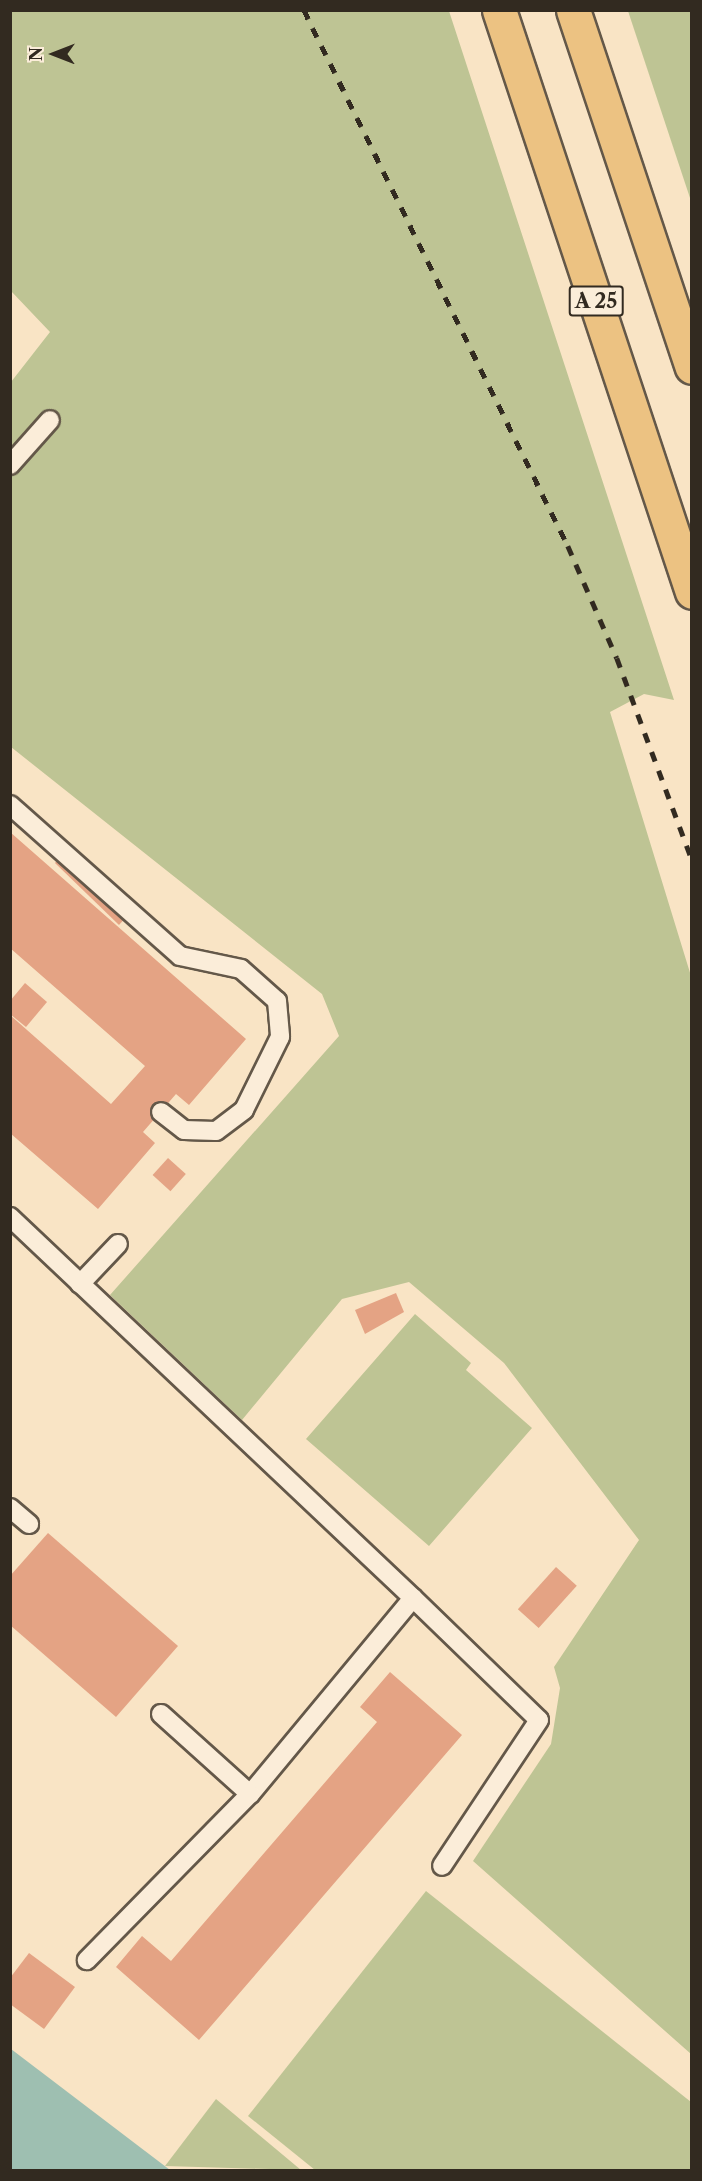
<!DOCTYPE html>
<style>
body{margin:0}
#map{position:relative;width:702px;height:2181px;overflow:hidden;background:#f9e4c5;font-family:"Libre Caslon Text",serif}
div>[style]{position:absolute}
.green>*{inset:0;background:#bec494}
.water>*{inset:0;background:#9ebfb1}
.building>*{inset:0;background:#e4a384;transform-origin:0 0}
.roads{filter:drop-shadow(2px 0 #645849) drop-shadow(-2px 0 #645849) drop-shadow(0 2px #645849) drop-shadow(0 -2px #645849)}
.service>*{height:18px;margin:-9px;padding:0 9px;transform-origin:9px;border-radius:9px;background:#fbedd9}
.motorway>*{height:33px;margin:-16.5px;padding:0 16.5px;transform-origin:16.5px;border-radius:16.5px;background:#ecc282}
.rail>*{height:4.5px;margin-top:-2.25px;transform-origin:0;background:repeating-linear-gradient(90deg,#322a20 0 10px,transparent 0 20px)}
span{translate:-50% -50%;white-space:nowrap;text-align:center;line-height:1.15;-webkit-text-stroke:5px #fbedd9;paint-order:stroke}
.shield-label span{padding:2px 4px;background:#fbedd9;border:2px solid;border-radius:4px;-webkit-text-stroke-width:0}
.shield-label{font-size:20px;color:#322a20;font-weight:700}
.frame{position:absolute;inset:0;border:12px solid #322a20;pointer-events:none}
.north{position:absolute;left:24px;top:24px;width:60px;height:60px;-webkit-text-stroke:4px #fbedd9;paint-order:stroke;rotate:270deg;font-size:16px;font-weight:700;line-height:24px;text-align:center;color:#322a20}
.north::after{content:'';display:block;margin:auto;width:21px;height:27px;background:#322a20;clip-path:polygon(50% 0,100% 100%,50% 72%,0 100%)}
</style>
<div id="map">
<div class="green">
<div style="clip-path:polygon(11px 11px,449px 11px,674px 700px,644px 694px,610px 712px,691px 976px,691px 2054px,473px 1861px,551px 1744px,560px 1688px,554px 1667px,639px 1540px,504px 1363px,409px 1282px,342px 1299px,242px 1420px,110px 1295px,339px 1036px,322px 994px,11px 747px,11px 382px,50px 332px,11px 291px)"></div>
<div style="clip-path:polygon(628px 11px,691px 11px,691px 201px)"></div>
<div style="clip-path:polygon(415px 1314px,471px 1363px,466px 1370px,532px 1428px,429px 1546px,306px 1439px)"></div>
<div style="clip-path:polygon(426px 1891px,691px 2102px,691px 2170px,315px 2170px,248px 2116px)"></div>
<div style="clip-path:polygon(216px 2099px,301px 2170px,165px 2166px)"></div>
</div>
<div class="water">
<div style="clip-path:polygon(10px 2049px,11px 2049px,170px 2170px,11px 2170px)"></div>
</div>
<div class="building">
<div style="clip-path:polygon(10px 832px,246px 1039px,189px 1105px,176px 1094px,143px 1132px,155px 1143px,98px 1209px,10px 1133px,10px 1015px,111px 1104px,145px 1066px,10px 948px)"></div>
<div style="clip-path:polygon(59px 858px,127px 916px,119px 925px,55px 863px)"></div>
<div style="clip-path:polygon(25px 983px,47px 1002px,26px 1027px,10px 1014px,10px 1001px)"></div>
<div style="left:168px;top:1158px;width:24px;height:23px;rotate:42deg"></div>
<div style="clip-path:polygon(396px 1293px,404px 1312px,365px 1334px,355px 1310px)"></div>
<div style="clip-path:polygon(48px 1533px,178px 1646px,116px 1717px,10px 1625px,10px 1576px)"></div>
<div style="left:556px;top:1567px;width:28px;height:57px;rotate:42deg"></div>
<div style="clip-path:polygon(390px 1672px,462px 1735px,199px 2040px,116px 1967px,142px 1936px,171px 1961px,377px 1722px,360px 1707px)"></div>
<div style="clip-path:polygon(29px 1953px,75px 1987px,44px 2029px,10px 2004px,10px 1978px)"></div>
</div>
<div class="roads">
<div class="service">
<div style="left:10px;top:465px;width:60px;rotate:-48.4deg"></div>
<div style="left:10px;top:805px;width:227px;rotate:41.6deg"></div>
<div style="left:180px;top:956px;width:62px;rotate:12deg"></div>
<div style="left:241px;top:969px;width:48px;rotate:41.6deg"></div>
<div style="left:277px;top:1001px;width:36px;rotate:85deg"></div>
<div style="left:280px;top:1037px;width:81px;rotate:116.3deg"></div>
<div style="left:244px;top:1110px;width:35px;rotate:143deg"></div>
<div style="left:216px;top:1131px;width:32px;rotate:-178deg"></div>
<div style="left:184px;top:1130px;width:29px;rotate:-142deg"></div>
<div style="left:10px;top:1217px;width:555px;rotate:43.39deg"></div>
<div style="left:413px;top:1598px;width:255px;rotate:129.7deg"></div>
<div style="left:250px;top:1794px;width:233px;rotate:134.5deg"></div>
<div style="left:80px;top:1284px;width:55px;rotate:-46.5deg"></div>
<div style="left:10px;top:1508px;width:25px;rotate:40deg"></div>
<div style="left:413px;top:1598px;width:175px;rotate:44.1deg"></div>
<div style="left:539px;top:1720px;width:175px;rotate:123.6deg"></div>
<div style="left:161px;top:1714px;width:120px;rotate:42deg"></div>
</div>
<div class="motorway">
<div style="left:499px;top:10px;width:613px;rotate:71.65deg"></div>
<div style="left:573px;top:10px;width:376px;rotate:71.6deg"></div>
</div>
</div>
<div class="rail">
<div style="left:304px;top:10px;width:597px;rotate:63.78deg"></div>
<div style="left:568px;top:546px;width:122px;rotate:66.4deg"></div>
<div style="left:617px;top:658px;width:215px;rotate:69.6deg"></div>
</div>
<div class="shield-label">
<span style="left:596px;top:301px">A 25</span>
</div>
<div class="frame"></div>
<div class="north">N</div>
</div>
